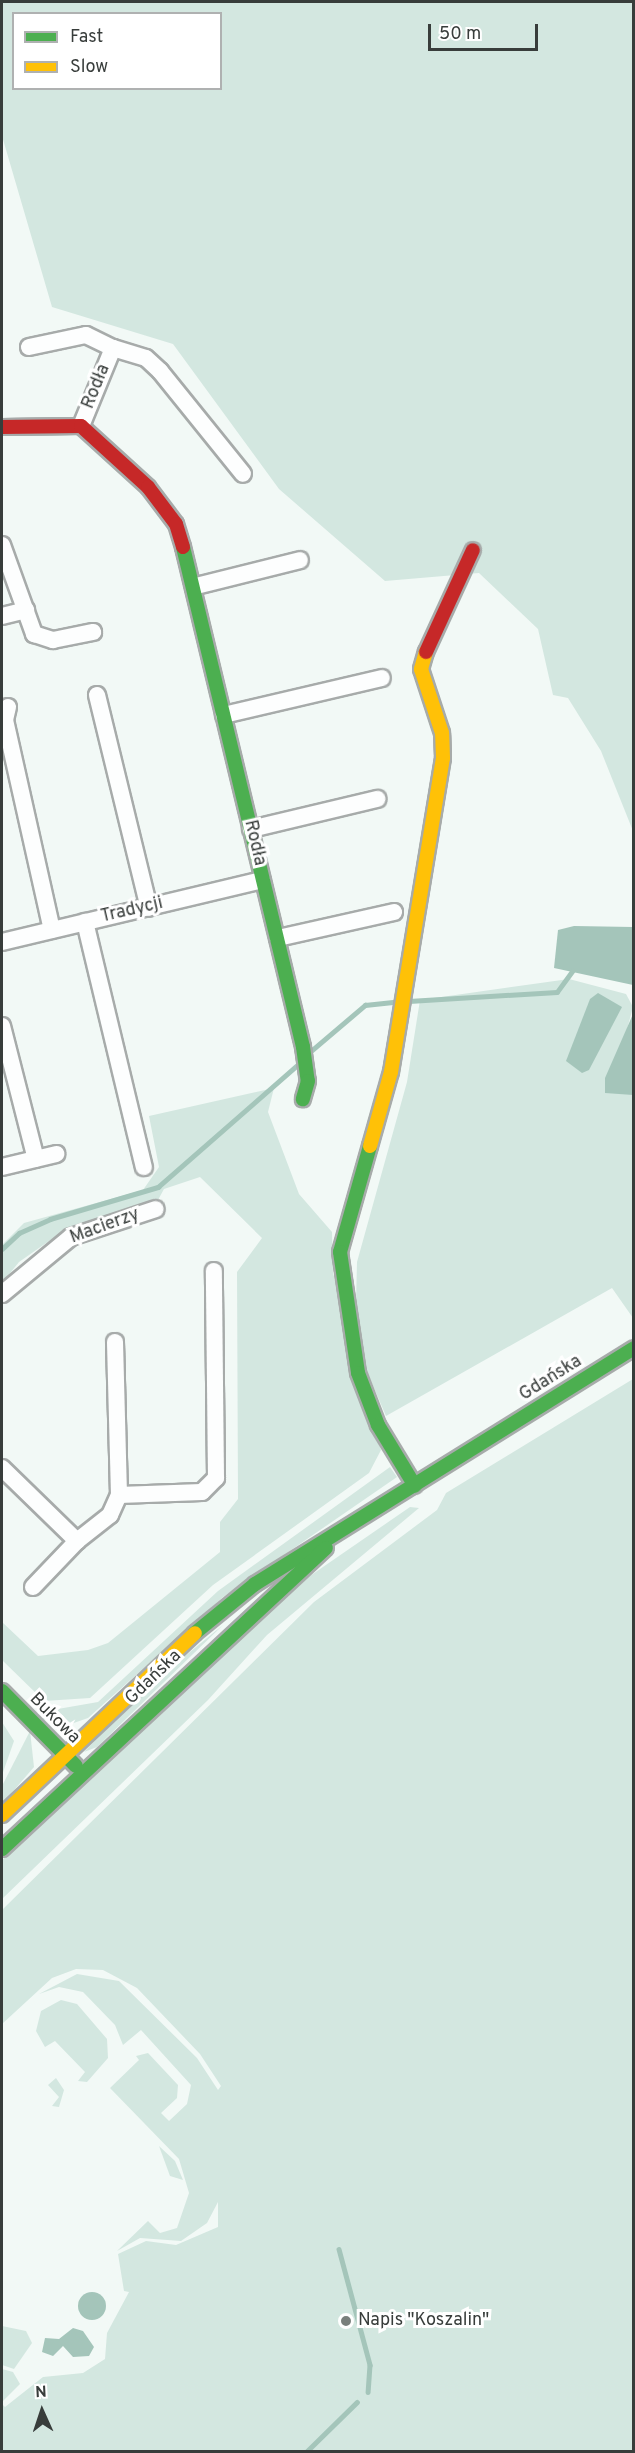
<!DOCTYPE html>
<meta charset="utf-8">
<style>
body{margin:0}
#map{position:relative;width:635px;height:2453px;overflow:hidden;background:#f2f9f6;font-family:Overpass,sans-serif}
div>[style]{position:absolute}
.green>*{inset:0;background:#d3e7e0}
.water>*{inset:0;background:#a4c5ba}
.round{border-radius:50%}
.stream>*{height:4.5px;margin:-2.25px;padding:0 2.25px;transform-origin:2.25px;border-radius:2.25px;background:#a4c5ba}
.roads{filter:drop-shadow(2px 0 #a7abaa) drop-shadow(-2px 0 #a7abaa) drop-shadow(0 2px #a7abaa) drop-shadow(0 -2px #a7abaa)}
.street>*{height:16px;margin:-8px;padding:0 8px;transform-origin:8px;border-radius:8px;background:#fdfefe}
.fast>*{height:14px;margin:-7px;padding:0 7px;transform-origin:7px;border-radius:7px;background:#4caf50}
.slow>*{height:14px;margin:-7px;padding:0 7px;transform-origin:7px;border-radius:7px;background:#ffc107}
.jam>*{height:14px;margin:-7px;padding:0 7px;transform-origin:7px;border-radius:7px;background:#c62828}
.dots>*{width:16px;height:16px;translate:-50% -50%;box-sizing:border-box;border:3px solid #fff;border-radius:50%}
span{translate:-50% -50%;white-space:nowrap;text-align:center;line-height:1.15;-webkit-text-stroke:6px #fff;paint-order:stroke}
.street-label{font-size:18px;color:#383d3b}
.poi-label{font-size:18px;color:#383d3b}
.left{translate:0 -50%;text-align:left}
.frame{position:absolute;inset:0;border:3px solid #383d3b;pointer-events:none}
.legend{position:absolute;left:12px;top:12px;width:210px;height:78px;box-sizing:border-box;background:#fff;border:2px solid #afb1b1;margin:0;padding:8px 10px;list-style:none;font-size:18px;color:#383d3b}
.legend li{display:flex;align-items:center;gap:12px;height:30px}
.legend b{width:30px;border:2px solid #afb1b1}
.north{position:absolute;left:12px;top:2381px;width:60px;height:60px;-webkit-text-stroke:4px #fff;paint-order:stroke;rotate:357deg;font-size:16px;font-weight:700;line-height:24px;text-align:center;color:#383d3b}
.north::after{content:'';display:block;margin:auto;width:21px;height:27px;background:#383d3b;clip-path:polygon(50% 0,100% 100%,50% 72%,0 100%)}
.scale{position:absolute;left:428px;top:24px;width:110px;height:27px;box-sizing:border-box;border:3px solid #383d3b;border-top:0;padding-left:8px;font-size:18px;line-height:21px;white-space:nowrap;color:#383d3b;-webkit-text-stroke:4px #fff;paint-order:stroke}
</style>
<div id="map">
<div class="green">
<div style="clip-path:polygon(evenodd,2px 2px,633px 2px,633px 831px,601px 751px,568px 698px,553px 695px,538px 629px,479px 573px,385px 581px,279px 489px,173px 344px,52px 307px,2px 136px,2px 2px,14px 14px,220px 14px,220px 88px,14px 88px,14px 14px)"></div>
<div style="clip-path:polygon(569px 979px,626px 994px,633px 1007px,612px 1085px,633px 1090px,633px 1318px,612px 1288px,386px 1416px,355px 1344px,357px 1262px,407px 1082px,420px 1000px)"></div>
<div style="clip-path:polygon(274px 1088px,268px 1112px,299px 1194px,332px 1232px,333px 1273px,381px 1450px,369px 1473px,213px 1585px,90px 1698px,44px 1701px,2px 1660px,2px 1622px,38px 1656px,88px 1650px,108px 1643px,220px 1552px,220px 1522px,238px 1499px,237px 1272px,262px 1238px,200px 1177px,164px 1189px,158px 1200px,69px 1227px,19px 1262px,2px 1283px,2px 1245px,24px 1223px,143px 1190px,159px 1167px,149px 1116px)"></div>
<div style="clip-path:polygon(633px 1379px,633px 2451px,2px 2451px,2px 2404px,5px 2407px,43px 2377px,83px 2373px,105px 2359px,107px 2333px,129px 2292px,124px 2291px,118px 2254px,146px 2241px,176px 2245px,218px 2227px,218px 2202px,207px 2223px,181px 2241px,140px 2238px,117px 2251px,148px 2221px,160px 2233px,177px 2228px,189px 2193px,179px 2159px,110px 2088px,139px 2060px,136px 2056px,148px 2053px,178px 2085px,177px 2098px,161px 2113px,169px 2121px,187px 2104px,191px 2085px,141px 2030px,123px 2045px,115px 2025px,83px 1992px,59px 1987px,39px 1994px,77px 1974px,119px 1981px,197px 2058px,218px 2090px,221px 2086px,200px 2054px,137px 1988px,103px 1970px,76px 1969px,52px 1978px,2px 2024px,2px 1910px,314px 1602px,437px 1510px,446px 1493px)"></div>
<div style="clip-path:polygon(390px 1467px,397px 1477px,223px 1597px,88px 1718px,68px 1725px,42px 1719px,52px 1710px,98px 1702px,218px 1591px)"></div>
<div style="clip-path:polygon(410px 1507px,419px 1508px,267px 1635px,208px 1700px,2px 1899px,2px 1860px,307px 1578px)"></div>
<div style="clip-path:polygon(223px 1625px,97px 1747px,84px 1752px,147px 1687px)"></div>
<div style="clip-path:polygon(2px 1722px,14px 1741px,2px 1775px)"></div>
<div style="clip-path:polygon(30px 1731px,34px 1767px,2px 1804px,2px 1786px)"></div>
<div style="clip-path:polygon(61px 2000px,77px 2004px,107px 2039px,108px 2058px,87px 2082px,78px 2081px,85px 2072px,55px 2041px,45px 2047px,36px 2031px,41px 2011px)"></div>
<div style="clip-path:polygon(56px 2078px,64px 2090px,59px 2107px,52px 2106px,59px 2097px,48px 2085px)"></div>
<div style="clip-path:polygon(159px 2146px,175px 2161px,183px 2180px,170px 2176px)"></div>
<div style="clip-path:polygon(2px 2326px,26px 2331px,32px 2343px,14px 2369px,2px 2365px)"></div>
<div style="clip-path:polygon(2px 2369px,13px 2372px,20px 2384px,2px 2402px)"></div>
</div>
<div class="water">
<div style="clip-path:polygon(574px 926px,633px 927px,633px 985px,554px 968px,558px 930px)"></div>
<div style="clip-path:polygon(598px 993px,622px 1007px,589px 1070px,582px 1073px,566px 1061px,590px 999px)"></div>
<div style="clip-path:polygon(633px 1014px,633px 1095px,605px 1093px,605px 1078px)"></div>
<div class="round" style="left:78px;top:2292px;width:28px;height:28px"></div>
<div style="clip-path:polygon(73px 2328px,83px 2331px,94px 2347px,89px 2356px,73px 2357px,63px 2346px,53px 2356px,42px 2352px,45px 2338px,59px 2339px)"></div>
</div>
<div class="stream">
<div style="left:409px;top:1001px;width:148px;rotate:-3.5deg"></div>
<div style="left:557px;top:992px;width:26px;rotate:-54deg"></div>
<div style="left:311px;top:1051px;width:71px;rotate:-40.4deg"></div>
<div style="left:365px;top:1005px;width:30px;rotate:-6deg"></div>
<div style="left:2px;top:1249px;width:23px;rotate:-43deg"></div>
<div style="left:19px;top:1233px;width:34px;rotate:-24deg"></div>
<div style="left:50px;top:1219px;width:113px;rotate:-16.5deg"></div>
<div style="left:158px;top:1187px;width:184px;rotate:-41.2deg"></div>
<div style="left:339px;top:2249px;width:120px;rotate:75deg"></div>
<div style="left:370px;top:2365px;width:27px;rotate:94deg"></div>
<div style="left:306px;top:2452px;width:71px;rotate:-44.4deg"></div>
</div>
<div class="roads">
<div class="street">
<div style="left:29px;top:347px;width:58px;rotate:-11.9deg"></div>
<div style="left:86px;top:335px;width:30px;rotate:26deg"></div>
<div style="left:113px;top:348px;width:84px;rotate:112.3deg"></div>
<div style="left:113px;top:348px;width:34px;rotate:17deg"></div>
<div style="left:146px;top:358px;width:19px;rotate:43deg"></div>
<div style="left:160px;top:371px;width:132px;rotate:51.1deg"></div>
<div style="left:2px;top:545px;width:95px;rotate:70.2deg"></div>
<div style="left:34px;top:634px;width:20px;rotate:18deg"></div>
<div style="left:53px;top:640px;width:41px;rotate:-11.3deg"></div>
<div style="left:196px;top:586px;width:107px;rotate:-14deg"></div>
<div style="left:2px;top:616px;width:25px;rotate:-14deg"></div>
<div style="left:97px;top:695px;width:219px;rotate:76.3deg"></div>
<div style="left:8px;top:707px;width:13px;rotate:103deg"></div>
<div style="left:5px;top:720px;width:215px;rotate:77.4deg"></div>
<div style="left:224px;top:715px;width:162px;rotate:-13.2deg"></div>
<div style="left:251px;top:829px;width:130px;rotate:-13.4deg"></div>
<div style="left:85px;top:922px;width:252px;rotate:76.5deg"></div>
<div style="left:278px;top:938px;width:119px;rotate:-12.6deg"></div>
<div style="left:2px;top:942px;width:267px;rotate:-13.4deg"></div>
<div style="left:2px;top:1026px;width:137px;rotate:75.7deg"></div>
<div style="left:2px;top:1167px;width:56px;rotate:-13.5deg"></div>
<div style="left:2px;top:1294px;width:89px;rotate:-39.6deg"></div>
<div style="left:71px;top:1237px;width:89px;rotate:-18.2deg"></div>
<div style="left:2px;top:1468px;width:105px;rotate:44.2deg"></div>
<div style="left:77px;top:1541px;width:42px;rotate:-38.2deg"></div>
<div style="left:110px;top:1515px;width:22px;rotate:-66deg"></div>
<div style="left:119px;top:1495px;width:153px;rotate:-91.5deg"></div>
<div style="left:119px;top:1495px;width:83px;rotate:-2.1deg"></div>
<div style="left:202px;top:1492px;width:20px;rotate:-45deg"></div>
<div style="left:216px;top:1478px;width:207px;rotate:-90.6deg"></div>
<div style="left:33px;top:1587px;width:64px;rotate:-46.3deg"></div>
</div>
<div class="fast">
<div style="left:183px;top:547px;width:514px;rotate:76.5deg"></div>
<div style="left:303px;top:1047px;width:34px;rotate:82deg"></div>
<div style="left:308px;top:1081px;width:19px;rotate:106deg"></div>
<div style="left:370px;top:1146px;width:110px;rotate:105.8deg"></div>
<div style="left:340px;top:1252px;width:122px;rotate:81.5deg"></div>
<div style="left:358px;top:1373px;width:56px;rotate:69deg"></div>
<div style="left:378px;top:1425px;width:71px;rotate:58.8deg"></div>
<div style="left:195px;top:1633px;width:77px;rotate:-39.2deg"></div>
<div style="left:255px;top:1584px;width:446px;rotate:-31.9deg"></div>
<div style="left:2px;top:1691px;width:105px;rotate:45.4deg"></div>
<div style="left:2px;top:1849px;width:442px;rotate:-42.9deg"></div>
</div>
<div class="slow">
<div style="left:370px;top:1146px;width:77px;rotate:-74.2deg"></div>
<div style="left:391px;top:1072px;width:318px;rotate:-80.6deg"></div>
<div style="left:443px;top:758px;width:25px;rotate:-92deg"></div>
<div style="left:442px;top:733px;width:67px;rotate:-108.2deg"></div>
<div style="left:421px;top:669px;width:18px;rotate:-74deg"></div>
<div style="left:2px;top:1815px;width:265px;rotate:-43.3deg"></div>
</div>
<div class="jam">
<div style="left:2px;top:427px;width:79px;rotate:-0.7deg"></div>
<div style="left:81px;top:426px;width:91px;rotate:42.3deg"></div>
<div style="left:148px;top:487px;width:46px;rotate:52.9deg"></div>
<div style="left:176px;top:524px;width:24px;rotate:73deg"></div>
<div style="left:426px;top:652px;width:112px;rotate:-65.3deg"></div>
</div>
</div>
<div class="dots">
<div style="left:346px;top:2321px;background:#797f7c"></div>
</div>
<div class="street-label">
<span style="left:97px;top:387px;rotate:-68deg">Rodła</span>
<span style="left:254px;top:843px;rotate:77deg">Rodła</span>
<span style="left:132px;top:911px;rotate:-13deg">Tradycji</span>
<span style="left:105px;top:1227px;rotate:-20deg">Macierzy</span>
<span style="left:551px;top:1379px;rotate:-32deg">Gdańska</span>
<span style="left:154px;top:1678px;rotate:-44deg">Gdańska</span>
<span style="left:54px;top:1719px;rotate:45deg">Bukowa</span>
</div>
<div class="poi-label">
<span class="left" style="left:358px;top:2321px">Napis "Koszalin"</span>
</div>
<div class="frame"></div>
<ul class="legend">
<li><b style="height:8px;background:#4caf50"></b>Fast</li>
<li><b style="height:8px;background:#ffc107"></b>Slow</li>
</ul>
<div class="north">N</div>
<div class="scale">50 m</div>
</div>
